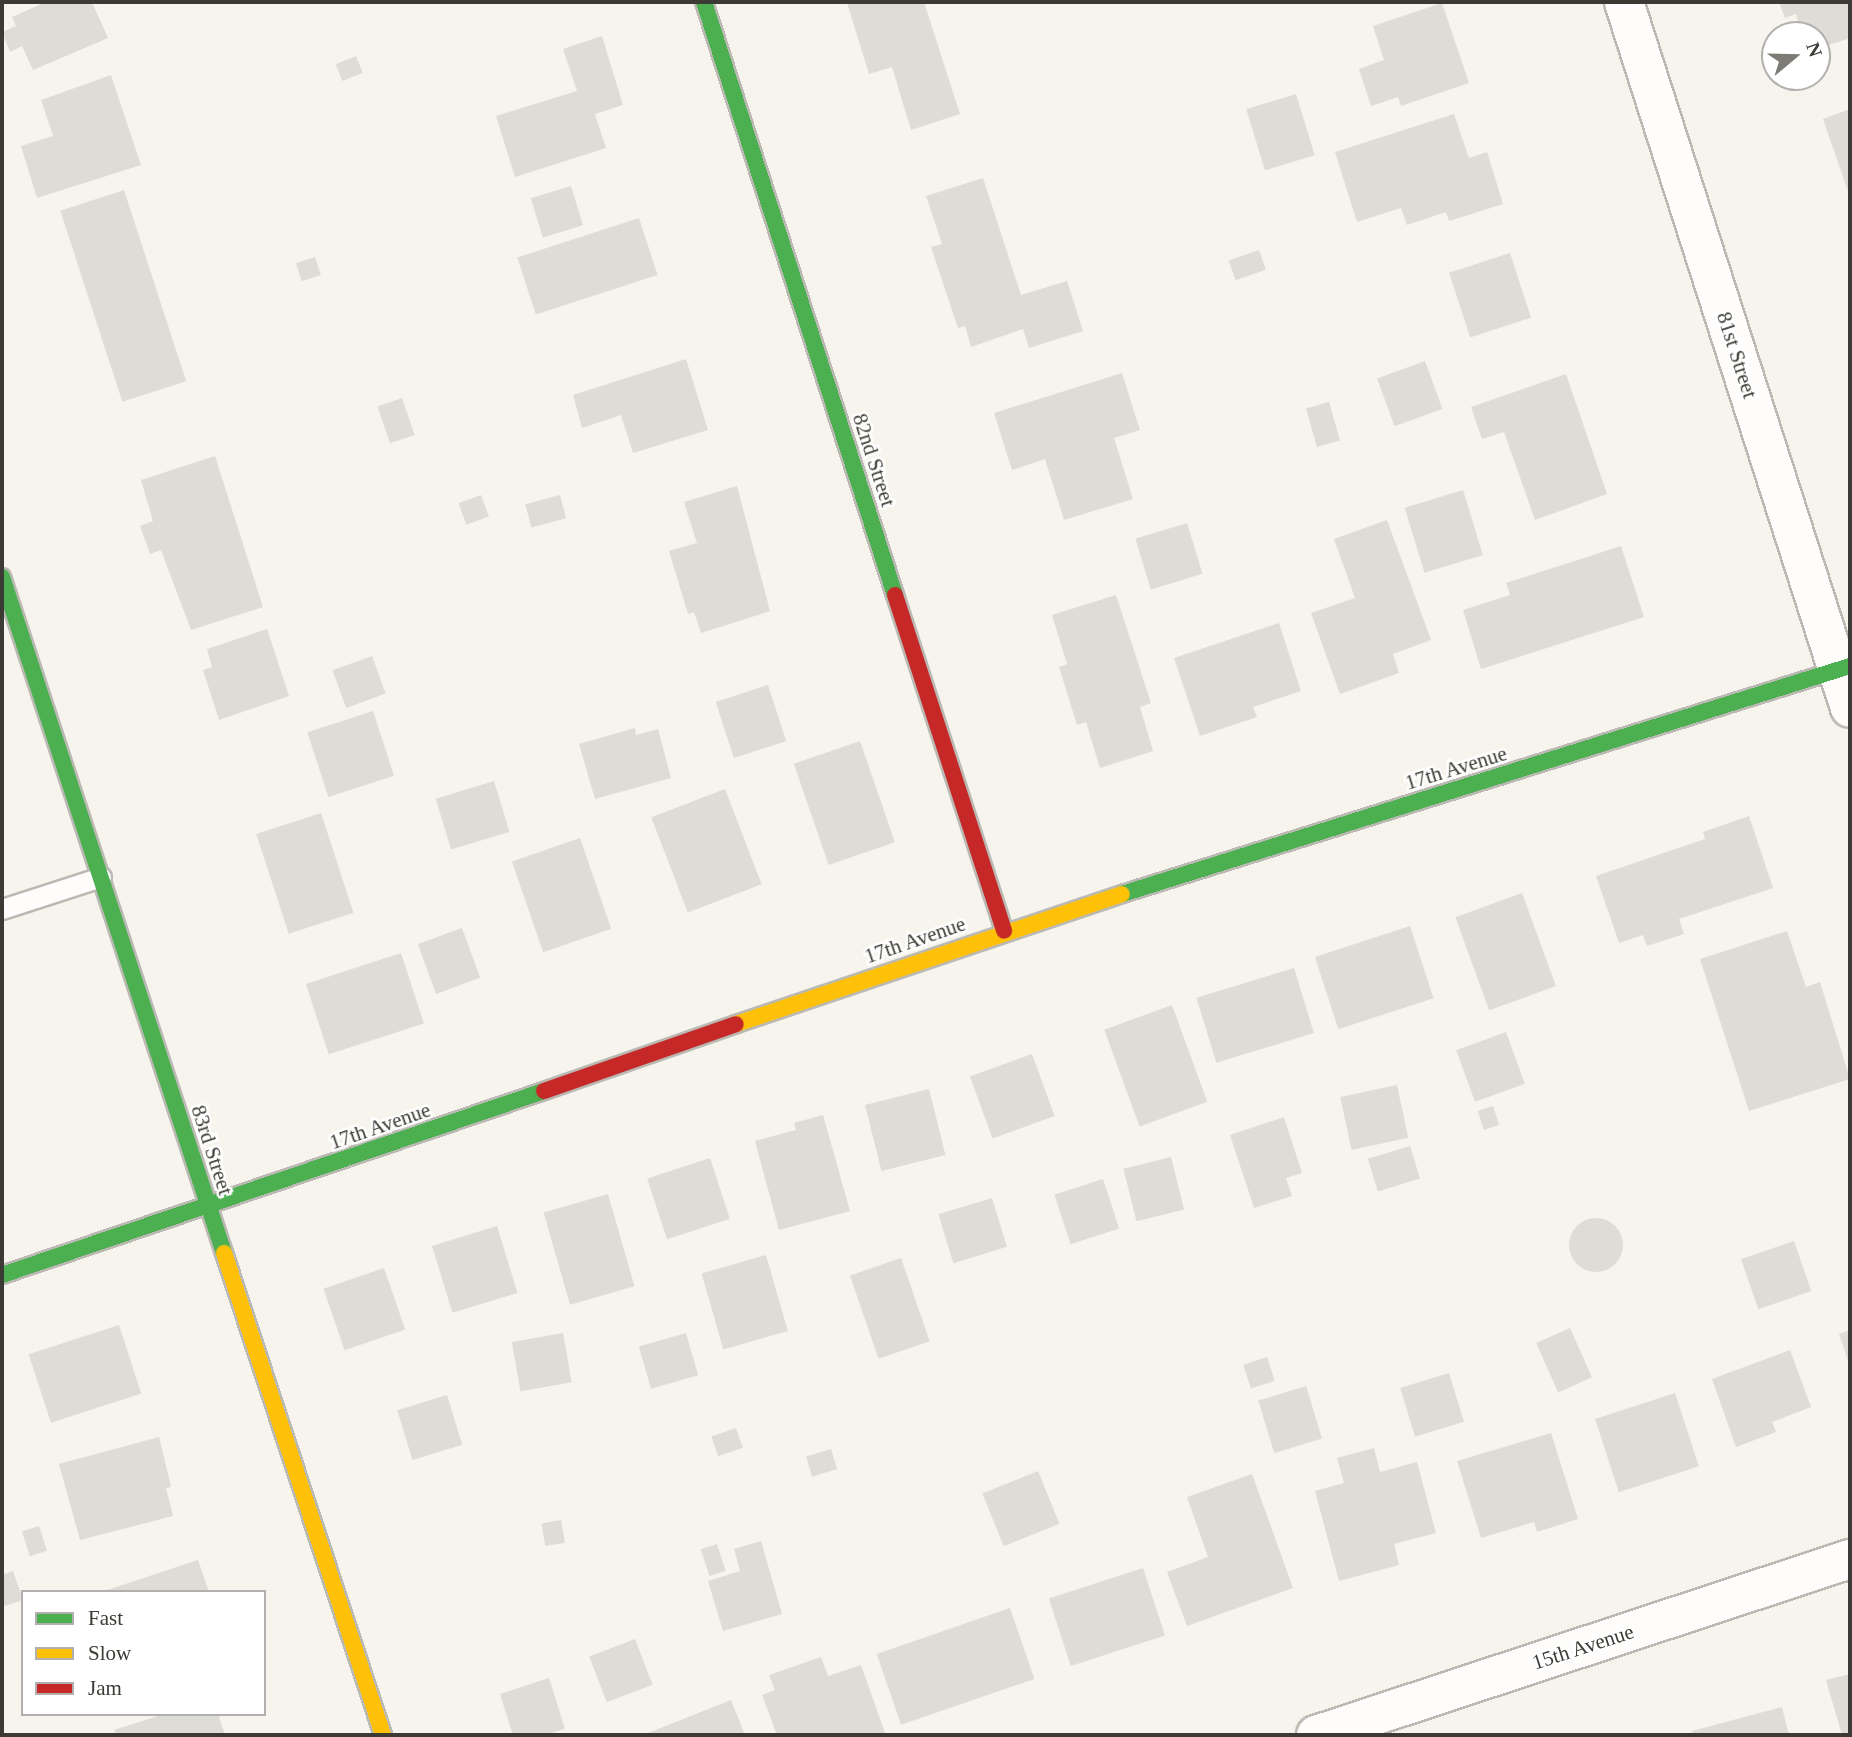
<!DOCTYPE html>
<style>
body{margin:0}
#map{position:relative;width:1852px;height:1737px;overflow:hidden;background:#f6f4ec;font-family:Georgia,serif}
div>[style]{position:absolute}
.building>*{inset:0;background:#dddcd6;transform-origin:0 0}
.round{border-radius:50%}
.roads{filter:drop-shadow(2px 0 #bab9b3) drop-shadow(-2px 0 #bab9b3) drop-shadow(0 2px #bab9b3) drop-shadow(0 -2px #bab9b3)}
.lane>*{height:19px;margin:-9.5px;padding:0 9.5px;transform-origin:9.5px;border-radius:9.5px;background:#fefdfc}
.street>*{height:38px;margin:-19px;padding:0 19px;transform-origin:19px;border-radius:19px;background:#fefdfc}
.fast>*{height:16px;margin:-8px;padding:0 8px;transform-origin:8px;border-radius:8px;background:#4caf50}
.slow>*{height:16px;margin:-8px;padding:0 8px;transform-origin:8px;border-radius:8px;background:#ffc107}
.jam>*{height:16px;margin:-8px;padding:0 8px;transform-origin:8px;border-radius:8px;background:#c62828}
span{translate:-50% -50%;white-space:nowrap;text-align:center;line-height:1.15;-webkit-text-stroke:5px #fff;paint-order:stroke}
.street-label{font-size:21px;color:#3b3a35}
.frame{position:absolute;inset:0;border:4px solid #3b3a35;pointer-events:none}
.legend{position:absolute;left:21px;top:1590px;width:245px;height:126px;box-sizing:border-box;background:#fff;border:2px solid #b1b0ae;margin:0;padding:9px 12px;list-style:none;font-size:21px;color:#3b3a35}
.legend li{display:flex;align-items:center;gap:14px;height:35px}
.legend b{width:35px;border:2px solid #b1b0ae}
.north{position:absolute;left:1761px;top:21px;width:70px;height:70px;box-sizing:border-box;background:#fff;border:2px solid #b1b0ae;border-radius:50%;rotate:71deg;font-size:19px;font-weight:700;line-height:28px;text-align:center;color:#3b3a35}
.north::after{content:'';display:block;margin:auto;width:24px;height:32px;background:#7c7b75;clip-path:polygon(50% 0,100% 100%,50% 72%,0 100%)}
</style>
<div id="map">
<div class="building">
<div style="clip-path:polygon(46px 2px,92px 2px,108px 38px,33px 70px,22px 46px,10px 52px,2px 32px,16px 26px,12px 17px)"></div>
<div style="clip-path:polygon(924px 2px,960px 114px,911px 130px,892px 67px,869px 74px,847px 3px)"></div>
<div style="clip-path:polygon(1779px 2px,1850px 2px,1850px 38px,1817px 49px,1817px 35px,1802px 35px,1796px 14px,1785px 18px)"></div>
<div style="clip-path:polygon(1442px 3px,1469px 83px,1401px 106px,1398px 97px,1371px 106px,1359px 69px,1384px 60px,1373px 26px)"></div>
<div style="clip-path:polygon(602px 36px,623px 105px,595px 114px,606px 148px,515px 177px,496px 116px,577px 91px,563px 49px)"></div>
<div style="left:356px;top:56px;width:18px;height:22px;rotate:68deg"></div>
<div style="clip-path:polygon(111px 75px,141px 165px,37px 198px,21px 146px,53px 136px,41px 100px)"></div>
<div style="left:1296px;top:94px;width:64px;height:52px;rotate:73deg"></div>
<div style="clip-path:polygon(1850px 109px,1850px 197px,1823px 119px)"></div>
<div style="clip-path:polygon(1454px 114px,1469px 158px,1487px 152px,1503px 204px,1449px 221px,1446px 212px,1407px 225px,1401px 208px,1357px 222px,1335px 152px)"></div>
<div style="clip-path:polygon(983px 178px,1021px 295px,1067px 281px,1083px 331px,1029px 348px,1023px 329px,971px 347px,965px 326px,958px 328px,931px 247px,942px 244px,926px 196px)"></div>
<div style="left:571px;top:186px;width:41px;height:42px;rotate:73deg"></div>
<div style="left:124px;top:190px;width:201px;height:67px;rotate:72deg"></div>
<div style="left:639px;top:218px;width:60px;height:128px;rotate:72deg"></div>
<div style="left:1259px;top:250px;width:21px;height:32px;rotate:71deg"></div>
<div style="left:1510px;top:253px;width:68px;height:64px;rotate:72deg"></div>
<div style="left:315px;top:257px;width:19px;height:20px;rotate:72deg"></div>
<div style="clip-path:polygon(686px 359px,708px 430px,633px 453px,621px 415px,582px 428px,573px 395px)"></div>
<div style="left:1425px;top:361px;width:51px;height:51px;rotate:70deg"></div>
<div style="clip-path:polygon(1122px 373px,1140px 430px,1114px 438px,1133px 499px,1064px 520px,1045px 459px,1012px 470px,994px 413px)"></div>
<div style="clip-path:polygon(1566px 374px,1607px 494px,1535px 520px,1504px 432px,1482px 439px,1471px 407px)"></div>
<div style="left:402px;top:398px;width:39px;height:26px;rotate:71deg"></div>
<div style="left:1329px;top:402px;width:40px;height:24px;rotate:74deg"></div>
<div style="clip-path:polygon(215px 456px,263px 607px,191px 630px,161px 550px,150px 554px,140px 526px,153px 521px,141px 480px)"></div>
<div style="clip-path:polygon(737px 486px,770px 611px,701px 633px,694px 612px,688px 614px,669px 551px,697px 543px,684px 502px)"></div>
<div style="left:1463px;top:490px;width:68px;height:61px;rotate:73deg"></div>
<div style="left:481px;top:495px;width:23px;height:24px;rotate:70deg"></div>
<div style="left:560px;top:495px;width:24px;height:36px;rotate:75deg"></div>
<div style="clip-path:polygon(1387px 520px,1431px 640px,1393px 654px,1399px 673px,1340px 694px,1311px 613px,1355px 598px,1334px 539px)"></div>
<div style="left:1187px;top:523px;width:53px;height:54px;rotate:73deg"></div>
<div style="clip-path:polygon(1621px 546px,1644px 617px,1481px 669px,1463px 610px,1510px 595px,1506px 583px)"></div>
<div style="clip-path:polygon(1116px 595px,1151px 703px,1140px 707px,1153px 751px,1100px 768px,1086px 722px,1077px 725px,1059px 667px,1067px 664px,1052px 615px)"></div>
<div style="clip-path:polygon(1279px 623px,1301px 691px,1253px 707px,1257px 717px,1200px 736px,1174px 658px)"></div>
<div style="clip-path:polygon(267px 629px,289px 696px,219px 720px,203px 670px,212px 667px,207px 649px)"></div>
<div style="left:372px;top:656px;width:40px;height:42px;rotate:70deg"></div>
<div style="left:768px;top:685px;width:59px;height:55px;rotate:72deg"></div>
<div style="left:373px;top:711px;width:68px;height:69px;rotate:72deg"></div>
<div style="clip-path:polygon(635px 728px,636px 735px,658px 729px,671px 778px,595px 799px,579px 744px)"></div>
<div style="left:860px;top:741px;width:107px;height:70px;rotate:71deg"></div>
<div style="left:494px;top:781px;width:53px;height:61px;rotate:73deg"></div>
<div style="left:725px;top:789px;width:102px;height:79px;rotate:69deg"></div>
<div style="left:321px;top:813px;width:105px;height:68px;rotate:72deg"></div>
<div style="clip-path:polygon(1749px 816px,1773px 888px,1679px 919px,1684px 934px,1647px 946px,1643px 935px,1619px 943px,1596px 876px,1705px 839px,1703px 832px)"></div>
<div style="left:580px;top:838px;width:96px;height:72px;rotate:71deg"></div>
<div style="left:1522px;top:893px;width:99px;height:71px;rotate:70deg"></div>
<div style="left:1410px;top:926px;width:76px;height:100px;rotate:72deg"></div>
<div style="left:462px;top:928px;width:53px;height:47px;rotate:70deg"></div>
<div style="clip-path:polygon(1787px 931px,1806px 987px,1820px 982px,1850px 1079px,1749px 1111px,1700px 959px)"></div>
<div style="left:401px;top:953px;width:74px;height:100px;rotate:72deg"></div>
<div style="left:1294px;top:968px;width:68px;height:102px;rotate:73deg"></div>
<div style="left:1172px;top:1005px;width:103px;height:72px;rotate:70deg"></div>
<div style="left:1506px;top:1032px;width:55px;height:53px;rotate:70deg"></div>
<div style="left:1032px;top:1054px;width:66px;height:66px;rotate:70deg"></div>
<div style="left:1397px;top:1085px;width:54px;height:58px;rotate:78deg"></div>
<div style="left:929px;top:1089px;width:68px;height:66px;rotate:76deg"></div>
<div style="left:1493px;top:1106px;width:20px;height:16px;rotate:72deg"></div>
<div style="clip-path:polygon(823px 1115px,850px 1211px,779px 1230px,755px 1141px,796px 1130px,794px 1123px)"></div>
<div style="clip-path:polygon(1284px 1117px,1302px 1173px,1286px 1178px,1292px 1196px,1254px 1208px,1230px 1135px)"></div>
<div style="left:1410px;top:1146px;width:34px;height:44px;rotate:73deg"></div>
<div style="left:1171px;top:1157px;width:54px;height:49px;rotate:76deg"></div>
<div style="left:710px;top:1158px;width:64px;height:66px;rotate:72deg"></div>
<div style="left:1103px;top:1179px;width:52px;height:51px;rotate:72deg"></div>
<div style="left:608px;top:1194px;width:96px;height:67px;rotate:74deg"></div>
<div style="left:992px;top:1198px;width:51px;height:56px;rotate:73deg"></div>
<div class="round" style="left:1569px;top:1218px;width:54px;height:54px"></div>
<div style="left:497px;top:1226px;width:70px;height:68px;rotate:73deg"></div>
<div style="left:1794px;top:1241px;width:53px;height:56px;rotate:71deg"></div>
<div style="left:766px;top:1255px;width:79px;height:67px;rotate:74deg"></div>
<div style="left:901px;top:1258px;width:88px;height:54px;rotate:71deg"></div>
<div style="left:384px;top:1268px;width:65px;height:64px;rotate:71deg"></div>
<div style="left:119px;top:1325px;width:72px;height:95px;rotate:72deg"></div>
<div style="left:1570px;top:1328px;width:54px;height:37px;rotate:66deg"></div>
<div style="clip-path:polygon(1850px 1330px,1850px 1367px,1839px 1334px)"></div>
<div style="left:563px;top:1333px;width:50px;height:52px;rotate:80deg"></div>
<div style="left:686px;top:1333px;width:44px;height:49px;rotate:74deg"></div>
<div style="clip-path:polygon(1790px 1350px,1811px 1407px,1772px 1422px,1776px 1432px,1736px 1447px,1712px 1379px)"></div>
<div style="left:1267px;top:1357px;width:25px;height:25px;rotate:72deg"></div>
<div style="left:1449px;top:1373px;width:51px;height:51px;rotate:73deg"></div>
<div style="left:1306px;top:1386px;width:55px;height:50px;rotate:73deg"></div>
<div style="left:1675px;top:1393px;width:77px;height:84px;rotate:72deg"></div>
<div style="left:447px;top:1395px;width:52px;height:52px;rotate:73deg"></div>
<div style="left:736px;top:1428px;width:21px;height:26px;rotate:71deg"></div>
<div style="clip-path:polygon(1551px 1433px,1578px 1519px,1537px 1532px,1534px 1522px,1481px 1538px,1457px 1461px)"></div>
<div style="clip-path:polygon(159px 1437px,171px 1487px,166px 1488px,173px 1516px,80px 1540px,59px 1464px)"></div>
<div style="clip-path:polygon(1374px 1448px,1380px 1472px,1417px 1462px,1436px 1533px,1394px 1544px,1399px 1565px,1339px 1581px,1315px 1491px,1344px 1483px,1337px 1458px)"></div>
<div style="left:831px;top:1449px;width:21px;height:26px;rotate:73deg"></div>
<div style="left:1038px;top:1471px;width:57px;height:60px;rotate:68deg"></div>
<div style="clip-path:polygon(1252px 1474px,1293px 1588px,1187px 1626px,1167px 1572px,1208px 1557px,1187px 1497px)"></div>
<div style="left:561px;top:1520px;width:23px;height:20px;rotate:80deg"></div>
<div style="left:39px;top:1526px;width:26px;height:18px;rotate:72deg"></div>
<div style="clip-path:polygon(761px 1541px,782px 1614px,723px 1631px,708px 1581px,740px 1571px,734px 1549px)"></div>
<div style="left:717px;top:1544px;width:28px;height:17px;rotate:72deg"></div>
<div style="clip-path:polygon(198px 1560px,209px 1592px,104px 1592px,104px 1591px)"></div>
<div style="left:1143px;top:1568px;width:71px;height:99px;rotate:72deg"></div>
<div style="clip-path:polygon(13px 1571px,23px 1600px,2px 1607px,2px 1575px)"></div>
<div style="left:1010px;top:1608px;width:75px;height:141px;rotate:71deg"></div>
<div style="left:635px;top:1639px;width:49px;height:49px;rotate:69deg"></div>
<div style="clip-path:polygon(821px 1657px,828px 1676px,861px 1665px,885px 1733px,777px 1735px,762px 1695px,775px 1690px,769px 1675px)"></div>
<div style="clip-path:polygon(1850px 1674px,1850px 1735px,1842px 1735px,1826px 1680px)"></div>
<div style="clip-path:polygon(549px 1678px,565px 1729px,544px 1735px,513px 1735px,500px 1694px)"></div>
<div style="clip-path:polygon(731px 1700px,745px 1735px,649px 1735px,648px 1733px)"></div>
<div style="clip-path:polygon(1782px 1707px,1789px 1735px,1693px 1735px,1692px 1731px)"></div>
<div style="clip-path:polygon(164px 1714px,218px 1714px,225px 1735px,116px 1735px,114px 1730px)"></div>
</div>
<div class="roads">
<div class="lane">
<div style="left:2px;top:909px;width:104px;rotate:-17.9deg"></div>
</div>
<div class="street">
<div style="left:1624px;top:2px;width:741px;rotate:72.25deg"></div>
<div style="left:1316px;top:1735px;width:562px;rotate:-18.24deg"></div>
</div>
<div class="fast">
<div style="left:704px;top:2px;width:623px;rotate:72.15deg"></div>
<div style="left:2px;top:577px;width:712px;rotate:71.82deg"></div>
<div style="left:1122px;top:894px;width:763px;rotate:-17.39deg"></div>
<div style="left:2px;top:1275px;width:572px;rotate:-18.75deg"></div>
</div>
<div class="slow">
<div style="left:736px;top:1024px;width:407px;rotate:-18.6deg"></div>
<div style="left:224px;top:1253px;width:508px;rotate:71.74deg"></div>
</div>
<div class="jam">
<div style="left:895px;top:595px;width:353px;rotate:72deg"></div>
<div style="left:544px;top:1091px;width:203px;rotate:-19.2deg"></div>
</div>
</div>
<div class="street-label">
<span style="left:1737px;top:355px;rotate:72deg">81st Street</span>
<span style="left:874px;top:460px;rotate:72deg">82nd Street</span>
<span style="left:1456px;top:768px;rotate:-17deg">17th Avenue</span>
<span style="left:915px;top:940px;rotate:-19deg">17th Avenue</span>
<span style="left:380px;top:1126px;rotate:-19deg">17th Avenue</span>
<span style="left:212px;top:1150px;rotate:72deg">83rd Street</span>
<span style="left:1583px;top:1647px;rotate:-18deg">15th Avenue</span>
</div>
<div class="frame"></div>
<ul class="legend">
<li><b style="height:9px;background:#4caf50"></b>Fast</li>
<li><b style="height:9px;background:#ffc107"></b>Slow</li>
<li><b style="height:9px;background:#c62828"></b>Jam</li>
</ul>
<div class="north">N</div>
</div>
